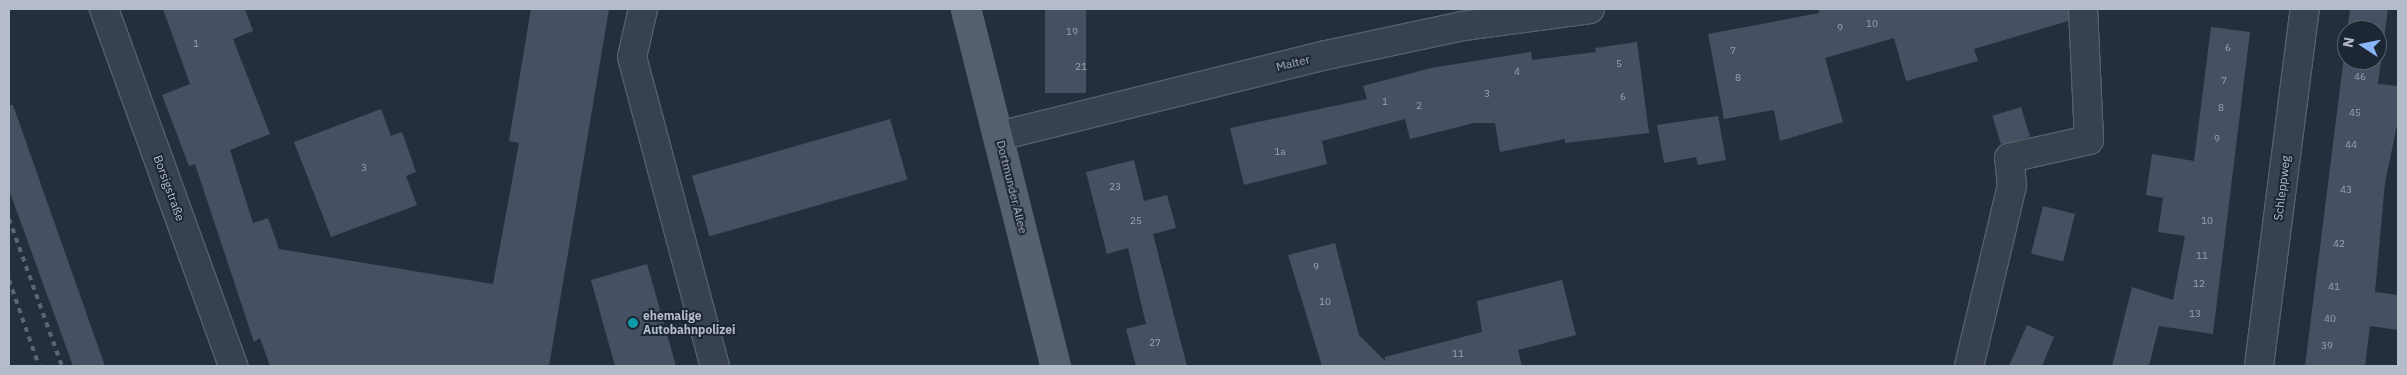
<!DOCTYPE html>
<meta charset="utf-8">
<style>
body{margin:0}
#map{position:relative;width:2407px;height:375px;overflow:hidden;background:#242f3e;font-family:"IBM Plex Sans",sans-serif}
div>[style]{position:absolute}
.building>*{inset:0;background:#455162;transform-origin:0 0}
.path>*{height:3px;margin-top:-1.5px;transform-origin:0;background:repeating-linear-gradient(90deg,#44595c 0 4px,transparent 0 8px)}
.roads{filter:drop-shadow(1px 0 #565f6c) drop-shadow(-1px 0 #565f6c) drop-shadow(0 1px #565f6c) drop-shadow(0 -1px #565f6c)}
.minor>*{height:28px;margin:-14px;padding:0 14px;transform-origin:14px;border-radius:14px;background:#38414e}
.major>*{height:28px;margin:-14px;padding:0 14px;transform-origin:14px;border-radius:14px;background:#56606e}
.rail>*{height:4px;margin-top:-2px;transform-origin:0;background:repeating-linear-gradient(90deg,#5a6575 0 5px,transparent 0 10px)}
.dots>*{width:14px;height:14px;translate:-50% -50%;box-sizing:border-box;border:2px solid #1d2633;border-radius:50%}
span{translate:-50% -50%;white-space:nowrap;text-align:center;line-height:1.15;-webkit-text-stroke:4px #1d2633;paint-order:stroke}
.number-label{font-size:10px;color:#98a1af}
.number-label span{-webkit-text-stroke-width:0}
.street-label{font-size:12px;color:#b4bcc9}
.poi-label{font-size:12px;color:#b4bcc9;font-weight:700}
.left{translate:0 -50%;text-align:left}
.frame{position:absolute;inset:0;border:10px solid #b4bcc9;pointer-events:none}
.north{position:absolute;left:2337px;top:20px;width:50px;height:50px;box-sizing:border-box;background:#1d2633;border:1px solid #59626f;border-radius:50%;rotate:281deg;font-size:14px;font-weight:700;line-height:20px;text-align:center;color:#b4bcc9}
.north::after{content:'';display:block;margin:auto;width:18px;height:22px;background:#8ab4f8;clip-path:polygon(50% 0,100% 100%,50% 72%,0 100%)}
</style>
<div id="map">
<div class="building">
<div style="clip-path:polygon(163px 9px,245px 9px,253px 31px,233px 39px,270px 134px,230px 150px,253px 223px,268px 218px,279px 249px,493px 284px,519px 143px,509px 141px,531px 9px,609px 9px,549px 366px,270px 366px,260px 338px,254px 342px,195px 164px,189px 166px,162px 95px,190px 84px)"></div>
<div style="left:1045px;top:9px;width:41px;height:84px"></div>
<div style="clip-path:polygon(1818px 9px,2068px 9px,2068px 21px,1974px 49px,1978px 61px,1906px 81px,1894px 38px,1825px 58px,1843px 122px,1780px 141px,1774px 110px,1724px 119px,1708px 34px,1819px 13px)"></div>
<div style="clip-path:polygon(evenodd,2350px 9px,2388px 9px,2378px 84px,2398px 86px,2398px 120px,2385px 183px,2375px 292px,2398px 295px,2398px 330px,2370px 326px,2365px 366px,2305px 366px,2350px 9px,2347px 30px,2377px 30px,2377px 60px,2347px 60px,2347px 30px)"></div>
<div style="clip-path:polygon(2211px 27px,2250px 32px,2213px 334px,2159px 326px,2149px 366px,2112px 366px,2132px 287px,2173px 300px,2185px 236px,2158px 232px,2163px 198px,2146px 195px,2152px 154px,2194px 161px)"></div>
<div style="clip-path:polygon(1637px 42px,1649px 133px,1565px 143px,1565px 139px,1500px 152px,1495px 123px,1474px 123px,1410px 139px,1405px 119px,1322px 141px,1327px 164px,1244px 185px,1230px 128px,1367px 99px,1363px 86px,1431px 68px,1531px 52px,1532px 60px,1596px 52px,1595px 48px)"></div>
<div style="clip-path:polygon(9px 105px,13px 105px,105px 366px,73px 366px,9px 190px)"></div>
<div style="left:2021px;top:107px;width:31px;height:30px;rotate:73deg"></div>
<div style="clip-path:polygon(381px 109px,391px 136px,402px 132px,416px 172px,406px 176px,417px 205px,331px 237px,294px 142px)"></div>
<div style="clip-path:polygon(1718px 116px,1726px 160px,1698px 165px,1696px 157px,1664px 163px,1657px 125px)"></div>
<div style="left:890px;top:119px;width:63px;height:206px;rotate:74deg"></div>
<div style="clip-path:polygon(1134px 160px,1144px 201px,1167px 195px,1176px 228px,1153px 234px,1187px 366px,1136px 366px,1126px 329px,1146px 324px,1128px 248px,1107px 254px,1086px 172px)"></div>
<div style="left:2043px;top:206px;width:33px;height:49px;rotate:14deg"></div>
<div style="clip-path:polygon(1335px 243px,1359px 335px,1385px 361px,1385px 357px,1482px 332px,1477px 301px,1562px 280px,1576px 335px,1518px 350px,1522px 366px,1322px 366px,1288px 255px)"></div>
<div style="clip-path:polygon(647px 264px,676px 366px,615px 366px,591px 280px)"></div>
<div style="clip-path:polygon(2027px 325px,2054px 337px,2042px 366px,2009px 366px)"></div>
</div>
<div class="path">
<div style="left:9px;top:112px;width:5px;rotate:-22deg"></div>
</div>
<div class="roads">
<div class="minor">
<div style="left:104px;top:9px;width:380px;rotate:70.1deg"></div>
<div style="left:643px;top:9px;width:49px;rotate:102.9deg"></div>
<div style="left:632px;top:57px;width:320px;rotate:75deg"></div>
<div style="left:999px;top:136px;width:333px;rotate:-13.9deg"></div>
<div style="left:1322px;top:56px;width:144px;rotate:-12deg"></div>
<div style="left:1463px;top:26px;width:128px;rotate:-7.6deg"></div>
<div style="left:1969px;top:366px;width:186px;rotate:-76.6deg"></div>
<div style="left:2012px;top:185px;width:27px;rotate:-96deg"></div>
<div style="left:2009px;top:158px;width:82px;rotate:-12.7deg"></div>
<div style="left:2089px;top:140px;width:131px;rotate:-92.6deg"></div>
<div style="left:2259px;top:366px;width:360px;rotate:-82.7deg"></div>
</div>
<div class="major">
<div style="left:966px;top:9px;width:368px;rotate:75.9deg"></div>
</div>
</div>
<div class="rail">
<div style="left:9px;top:219px;width:156px;rotate:70.2deg"></div>
<div style="left:9px;top:280px;width:91px;rotate:70.8deg"></div>
</div>
<div class="dots">
<div style="left:633px;top:323px;background:#0f9aa8"></div>
</div>
<div class="number-label">
<span style="left:1872px;top:24px">10</span>
<span style="left:1840px;top:28px">9</span>
<span style="left:1072px;top:32px">19</span>
<span style="left:196px;top:44px">1</span>
<span style="left:2228px;top:48px">6</span>
<span style="left:1733px;top:51px">7</span>
<span style="left:1619px;top:64px">5</span>
<span style="left:1081px;top:67px">21</span>
<span style="left:1517px;top:72px">4</span>
<span style="left:2360px;top:77px">46</span>
<span style="left:1738px;top:78px">8</span>
<span style="left:2224px;top:81px">7</span>
<span style="left:1487px;top:94px">3</span>
<span style="left:1623px;top:97px">6</span>
<span style="left:1385px;top:102px">1</span>
<span style="left:1419px;top:106px">2</span>
<span style="left:2221px;top:108px">8</span>
<span style="left:2355px;top:113px">45</span>
<span style="left:2217px;top:139px">9</span>
<span style="left:2351px;top:145px">44</span>
<span style="left:1280px;top:152px">1a</span>
<span style="left:364px;top:168px">3</span>
<span style="left:1115px;top:187px">23</span>
<span style="left:2346px;top:190px">43</span>
<span style="left:1136px;top:221px">25</span>
<span style="left:2207px;top:221px">10</span>
<span style="left:2339px;top:244px">42</span>
<span style="left:2202px;top:256px">11</span>
<span style="left:1316px;top:267px">9</span>
<span style="left:2199px;top:284px">12</span>
<span style="left:2334px;top:287px">41</span>
<span style="left:1325px;top:302px">10</span>
<span style="left:2195px;top:314px">13</span>
<span style="left:2330px;top:319px">40</span>
<span style="left:1155px;top:343px">27</span>
<span style="left:2327px;top:346px">39</span>
<span style="left:1458px;top:354px">11</span>
</div>
<div class="street-label">
<span style="left:1293px;top:63px;rotate:-14deg">Malter</span>
<span style="left:1012px;top:187px;rotate:76deg">Dortmunder Allee</span>
<span style="left:169px;top:188px;rotate:70deg">Borsigstraße</span>
<span style="left:2282px;top:188px;rotate:-83deg">Schleppweg</span>
</div>
<div class="poi-label">
<span class="left" style="left:643px;top:323px">ehemalige<br>Autobahnpolizei</span>
</div>
<div class="frame"></div>
<div class="north">N</div>
</div>
